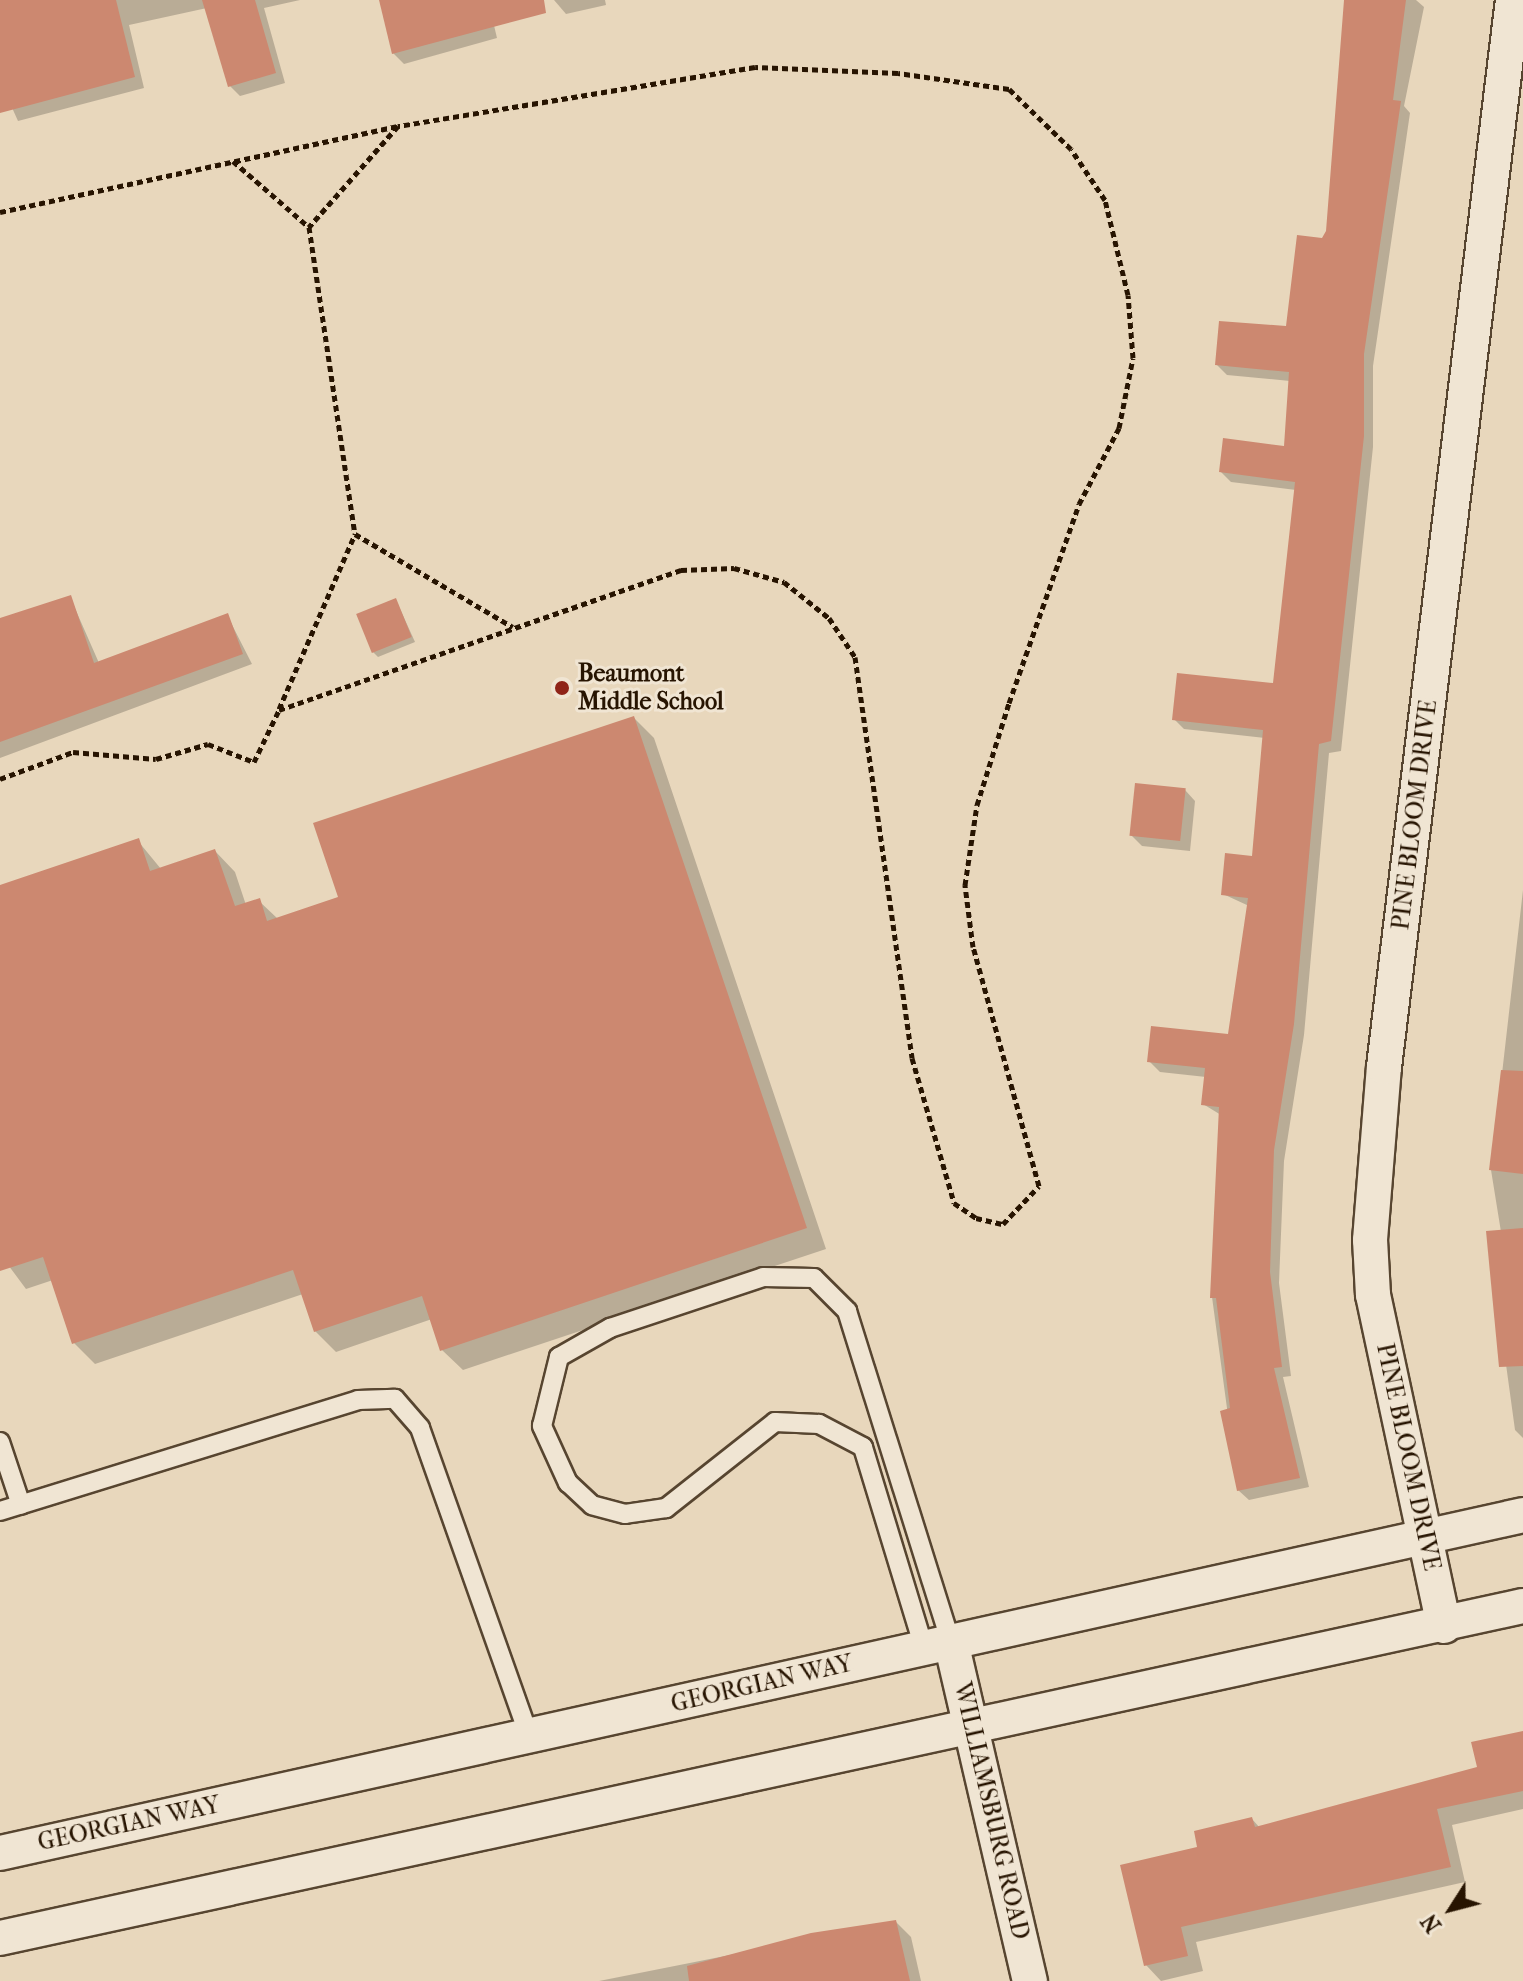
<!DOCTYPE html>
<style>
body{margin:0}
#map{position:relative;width:1523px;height:1981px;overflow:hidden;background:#e8d7bc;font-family:"IM FELL French Canon",serif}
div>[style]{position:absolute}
.shadow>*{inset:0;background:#0003}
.building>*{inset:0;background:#cc8870;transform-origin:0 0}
.path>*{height:5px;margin-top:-2.5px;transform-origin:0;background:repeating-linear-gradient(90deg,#271401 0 6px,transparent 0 10px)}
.roads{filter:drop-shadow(2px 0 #574530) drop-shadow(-2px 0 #574530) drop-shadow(0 2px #574530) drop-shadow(0 -2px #574530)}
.lane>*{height:18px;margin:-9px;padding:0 9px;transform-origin:9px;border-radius:9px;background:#f0e5d3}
.street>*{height:34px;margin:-17px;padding:0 17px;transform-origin:17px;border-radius:17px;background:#f0e5d3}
.dots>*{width:22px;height:22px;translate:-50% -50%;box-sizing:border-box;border:4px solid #f0e5d3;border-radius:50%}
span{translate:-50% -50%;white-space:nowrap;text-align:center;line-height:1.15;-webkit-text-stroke:6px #f0e5d3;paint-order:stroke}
.poi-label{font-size:24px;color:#271401;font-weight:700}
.left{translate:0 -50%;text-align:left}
.street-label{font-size:24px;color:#271401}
.north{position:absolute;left:1411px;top:1869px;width:80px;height:80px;-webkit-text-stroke:6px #f0e5d3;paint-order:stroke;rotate:234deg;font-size:22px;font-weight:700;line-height:32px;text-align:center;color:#271401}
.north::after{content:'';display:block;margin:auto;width:28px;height:36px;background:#271401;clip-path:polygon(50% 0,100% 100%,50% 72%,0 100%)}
</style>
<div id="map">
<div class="shadow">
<div style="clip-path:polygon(0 0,300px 0,264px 8px,285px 83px,240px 96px,229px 85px,207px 8px,129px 25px,144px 88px,18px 121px,0 81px)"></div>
<div style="clip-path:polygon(381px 0,488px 0,497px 38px,404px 64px,393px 53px)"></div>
<div style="clip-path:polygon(554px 0,605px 0,606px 5px,566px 14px)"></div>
<div style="clip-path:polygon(1347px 0,1416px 0,1424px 7px,1404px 106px,1410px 113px,1373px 366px,1373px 447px,1341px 751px,1329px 753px,1304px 1035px,1284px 1161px,1279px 1283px,1291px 1376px,1283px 1377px,1309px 1487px,1249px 1500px,1238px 1490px,1212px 1297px,1221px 1115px,1203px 1104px,1206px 1077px,1160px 1072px,1149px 1061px,1229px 1037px,1233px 1001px,1239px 1002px,1249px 906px,1223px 894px,1253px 858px,1265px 738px,1184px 729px,1174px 719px,1275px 685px,1296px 490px,1231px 482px,1221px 472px,1286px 449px,1290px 381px,1227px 375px,1217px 365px,1288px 328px,1328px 231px)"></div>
<div style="clip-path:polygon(70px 597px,99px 663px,227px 615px,252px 664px,0 758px,0 619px)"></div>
<div style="clip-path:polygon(396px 600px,415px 642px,378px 657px,373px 652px)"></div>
<div style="clip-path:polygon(634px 718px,654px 738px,826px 1249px,463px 1370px,442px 1350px,432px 1319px,336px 1352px,315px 1331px,303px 1294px,95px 1364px,74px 1343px,53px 1280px,26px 1289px,0 1254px,0 887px,138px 841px,161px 869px,215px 851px,235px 872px,246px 905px,259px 901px,278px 919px,340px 898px)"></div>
<div style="clip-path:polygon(1185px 790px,1195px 801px,1190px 851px,1142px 846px,1132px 836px)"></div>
<div style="clip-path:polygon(1523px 890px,1523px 1438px,1515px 1430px,1488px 1233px,1501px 1232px,1491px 1170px)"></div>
<div style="clip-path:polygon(1523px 1733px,1523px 1809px,1452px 1825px,1465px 1882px,1196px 1942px,1203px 1971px,1161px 1981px,1146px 1965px,1200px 1849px,1252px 1819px,1260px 1828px,1479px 1769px)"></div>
<div style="clip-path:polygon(896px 1922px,911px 1937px,921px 1981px,599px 1981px)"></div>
</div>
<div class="building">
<div style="clip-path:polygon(0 0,116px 0,135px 77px,0 113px)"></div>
<div style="clip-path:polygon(202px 0,255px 0,276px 73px,228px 87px)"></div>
<div style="clip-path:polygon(379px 0,544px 0,546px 13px,392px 54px)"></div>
<div style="clip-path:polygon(1344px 0,1406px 0,1393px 100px,1401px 101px,1364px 354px,1364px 436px,1331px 741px,1319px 744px,1294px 1024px,1274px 1150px,1270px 1272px,1282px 1367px,1274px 1368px,1300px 1478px,1237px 1491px,1220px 1411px,1230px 1408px,1216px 1298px,1210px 1298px,1219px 1107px,1201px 1105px,1205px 1068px,1147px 1062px,1151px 1026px,1228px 1034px,1248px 898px,1221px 895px,1225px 853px,1252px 856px,1263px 730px,1172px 720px,1177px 673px,1273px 683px,1295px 482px,1219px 472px,1223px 438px,1284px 446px,1289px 372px,1215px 365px,1219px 321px,1286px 326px,1297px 235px,1322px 238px,1326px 231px)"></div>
<div style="clip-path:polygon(71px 595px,94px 663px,228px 613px,243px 654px,0 742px,0 618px)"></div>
<div style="left:396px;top:598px;width:42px;height:43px;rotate:68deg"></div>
<div style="clip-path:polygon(634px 716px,807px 1228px,440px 1351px,422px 1296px,314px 1332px,293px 1270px,72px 1344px,43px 1257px,0 1271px,0 885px,139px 838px,150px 871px,215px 849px,235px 906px,260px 898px,267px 921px,338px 897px,313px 823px)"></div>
<div style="left:1135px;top:783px;width:51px;height:53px;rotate:6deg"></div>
<div style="clip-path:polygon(1501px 1070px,1523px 1071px,1523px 1174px,1489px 1170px)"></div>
<div style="clip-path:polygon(1523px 1228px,1523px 1366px,1499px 1367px,1486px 1231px)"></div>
<div style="clip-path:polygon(1523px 1731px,1523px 1791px,1437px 1809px,1451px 1867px,1181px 1927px,1188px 1956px,1144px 1966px,1120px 1865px,1197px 1847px,1194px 1831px,1252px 1817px,1255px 1827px,1477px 1767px,1471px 1742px)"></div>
<div style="clip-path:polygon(896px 1920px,910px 1981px,689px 1981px,687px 1966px,811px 1933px)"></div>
</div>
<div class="path">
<div style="left:233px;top:161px;width:101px;rotate:41deg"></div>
<div style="left:309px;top:227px;width:310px;rotate:81.5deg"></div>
<div style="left:0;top:212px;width:406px;rotate:-12.2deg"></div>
<div style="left:279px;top:709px;width:191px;rotate:-66.5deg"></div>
<div style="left:355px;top:534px;width:183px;rotate:30.5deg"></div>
<div style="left:0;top:779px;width:78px;rotate:-20.3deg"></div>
<div style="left:73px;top:752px;width:83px;rotate:4.8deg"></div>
<div style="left:156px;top:759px;width:54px;rotate:-16.1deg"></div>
<div style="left:208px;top:744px;width:49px;rotate:21.4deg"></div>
<div style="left:254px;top:762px;width:58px;rotate:-64.3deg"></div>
<div style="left:279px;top:710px;width:426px;rotate:-19.2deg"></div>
<div style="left:681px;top:570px;width:53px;rotate:-2.2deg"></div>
<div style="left:734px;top:568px;width:52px;rotate:15.6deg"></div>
<div style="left:784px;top:582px;width:58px;rotate:38.7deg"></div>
<div style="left:829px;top:618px;width:47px;rotate:56.3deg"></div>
<div style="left:855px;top:657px;width:405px;rotate:81.9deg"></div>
<div style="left:912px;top:1058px;width:151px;rotate:73.8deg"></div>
<div style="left:954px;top:1203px;width:27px;rotate:34deg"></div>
<div style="left:976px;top:1218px;width:28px;rotate:13deg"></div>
<div style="left:1003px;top:1224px;width:52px;rotate:-46.5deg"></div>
<div style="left:1039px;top:1186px;width:248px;rotate:-105.4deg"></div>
<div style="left:973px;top:947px;width:63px;rotate:-97.4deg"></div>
<div style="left:965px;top:885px;width:81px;rotate:-81.5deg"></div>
<div style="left:977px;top:805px;width:107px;rotate:-72.6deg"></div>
<div style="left:1009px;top:703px;width:211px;rotate:-70.6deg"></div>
<div style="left:1079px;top:504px;width:86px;rotate:-62.2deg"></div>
<div style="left:1119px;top:428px;width:71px;rotate:-78.7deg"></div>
<div style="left:1133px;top:358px;width:63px;rotate:-94.5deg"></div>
<div style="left:1128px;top:295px;width:98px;rotate:-103.6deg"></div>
<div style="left:1105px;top:200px;width:61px;rotate:-123.7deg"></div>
<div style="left:1071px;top:149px;width:86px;rotate:-135.9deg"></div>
<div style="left:1009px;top:89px;width:112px;rotate:-171.8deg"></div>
<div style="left:898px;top:73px;width:143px;rotate:-177.6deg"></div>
<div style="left:755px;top:67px;width:362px;rotate:170.6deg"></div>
<div style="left:398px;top:126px;width:135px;rotate:131.4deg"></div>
</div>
<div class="roads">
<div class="lane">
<div style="left:0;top:1442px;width:66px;rotate:71.6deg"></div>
<div style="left:0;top:1511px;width:375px;rotate:-17.2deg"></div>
<div style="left:358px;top:1400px;width:37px;rotate:-2deg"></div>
<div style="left:395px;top:1399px;width:38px;rotate:49deg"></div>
<div style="left:420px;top:1428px;width:327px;rotate:70.5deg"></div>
<div style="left:924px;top:1648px;width:210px;rotate:-106.9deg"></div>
<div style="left:863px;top:1447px;width:50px;rotate:-152.4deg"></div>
<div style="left:819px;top:1424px;width:44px;rotate:-177.4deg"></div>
<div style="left:775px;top:1422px;width:139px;rotate:141.7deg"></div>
<div style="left:666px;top:1508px;width:41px;rotate:171.7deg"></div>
<div style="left:625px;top:1514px;width:34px;rotate:-165deg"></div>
<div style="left:592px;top:1505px;width:33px;rotate:-137deg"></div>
<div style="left:568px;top:1483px;width:63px;rotate:-114.5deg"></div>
<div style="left:542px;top:1426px;width:71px;rotate:-76.2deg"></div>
<div style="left:559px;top:1357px;width:59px;rotate:-29.6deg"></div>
<div style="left:610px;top:1328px;width:161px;rotate:-18.4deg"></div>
<div style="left:763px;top:1277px;width:51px;rotate:1.1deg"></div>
<div style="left:814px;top:1278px;width:47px;rotate:45deg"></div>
<div style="left:847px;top:1311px;width:347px;rotate:72.6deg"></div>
</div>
<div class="street">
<div style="left:1444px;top:1626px;width:339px;rotate:-102.1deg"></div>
<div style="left:1373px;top:1295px;width:55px;rotate:-93.1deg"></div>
<div style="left:1370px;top:1240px;width:174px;rotate:-85.4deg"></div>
<div style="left:1384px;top:1067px;width:1075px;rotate:-83.11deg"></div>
<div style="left:951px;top:1642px;width:348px;rotate:76.9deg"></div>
<div style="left:0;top:1853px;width:1560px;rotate:-12.51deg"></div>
<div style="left:0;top:1938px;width:1559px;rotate:-12.3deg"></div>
</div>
</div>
<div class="dots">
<div style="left:562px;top:688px;background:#8f2418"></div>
</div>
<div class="poi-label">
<span class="left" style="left:578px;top:688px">Beaumont<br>Middle School</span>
</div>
<div class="street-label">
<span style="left:1415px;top:815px;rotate:-83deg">PINE BLOOM DRIVE</span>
<span style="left:1408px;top:1457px;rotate:78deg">PINE BLOOM DRIVE</span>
<span style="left:762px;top:1684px;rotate:-13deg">GEORGIAN WAY</span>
<span style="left:991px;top:1811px;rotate:77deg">WILLIAMSBURG ROAD</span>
<span style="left:129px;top:1824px;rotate:-12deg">GEORGIAN WAY</span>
</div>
<div class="north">N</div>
</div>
